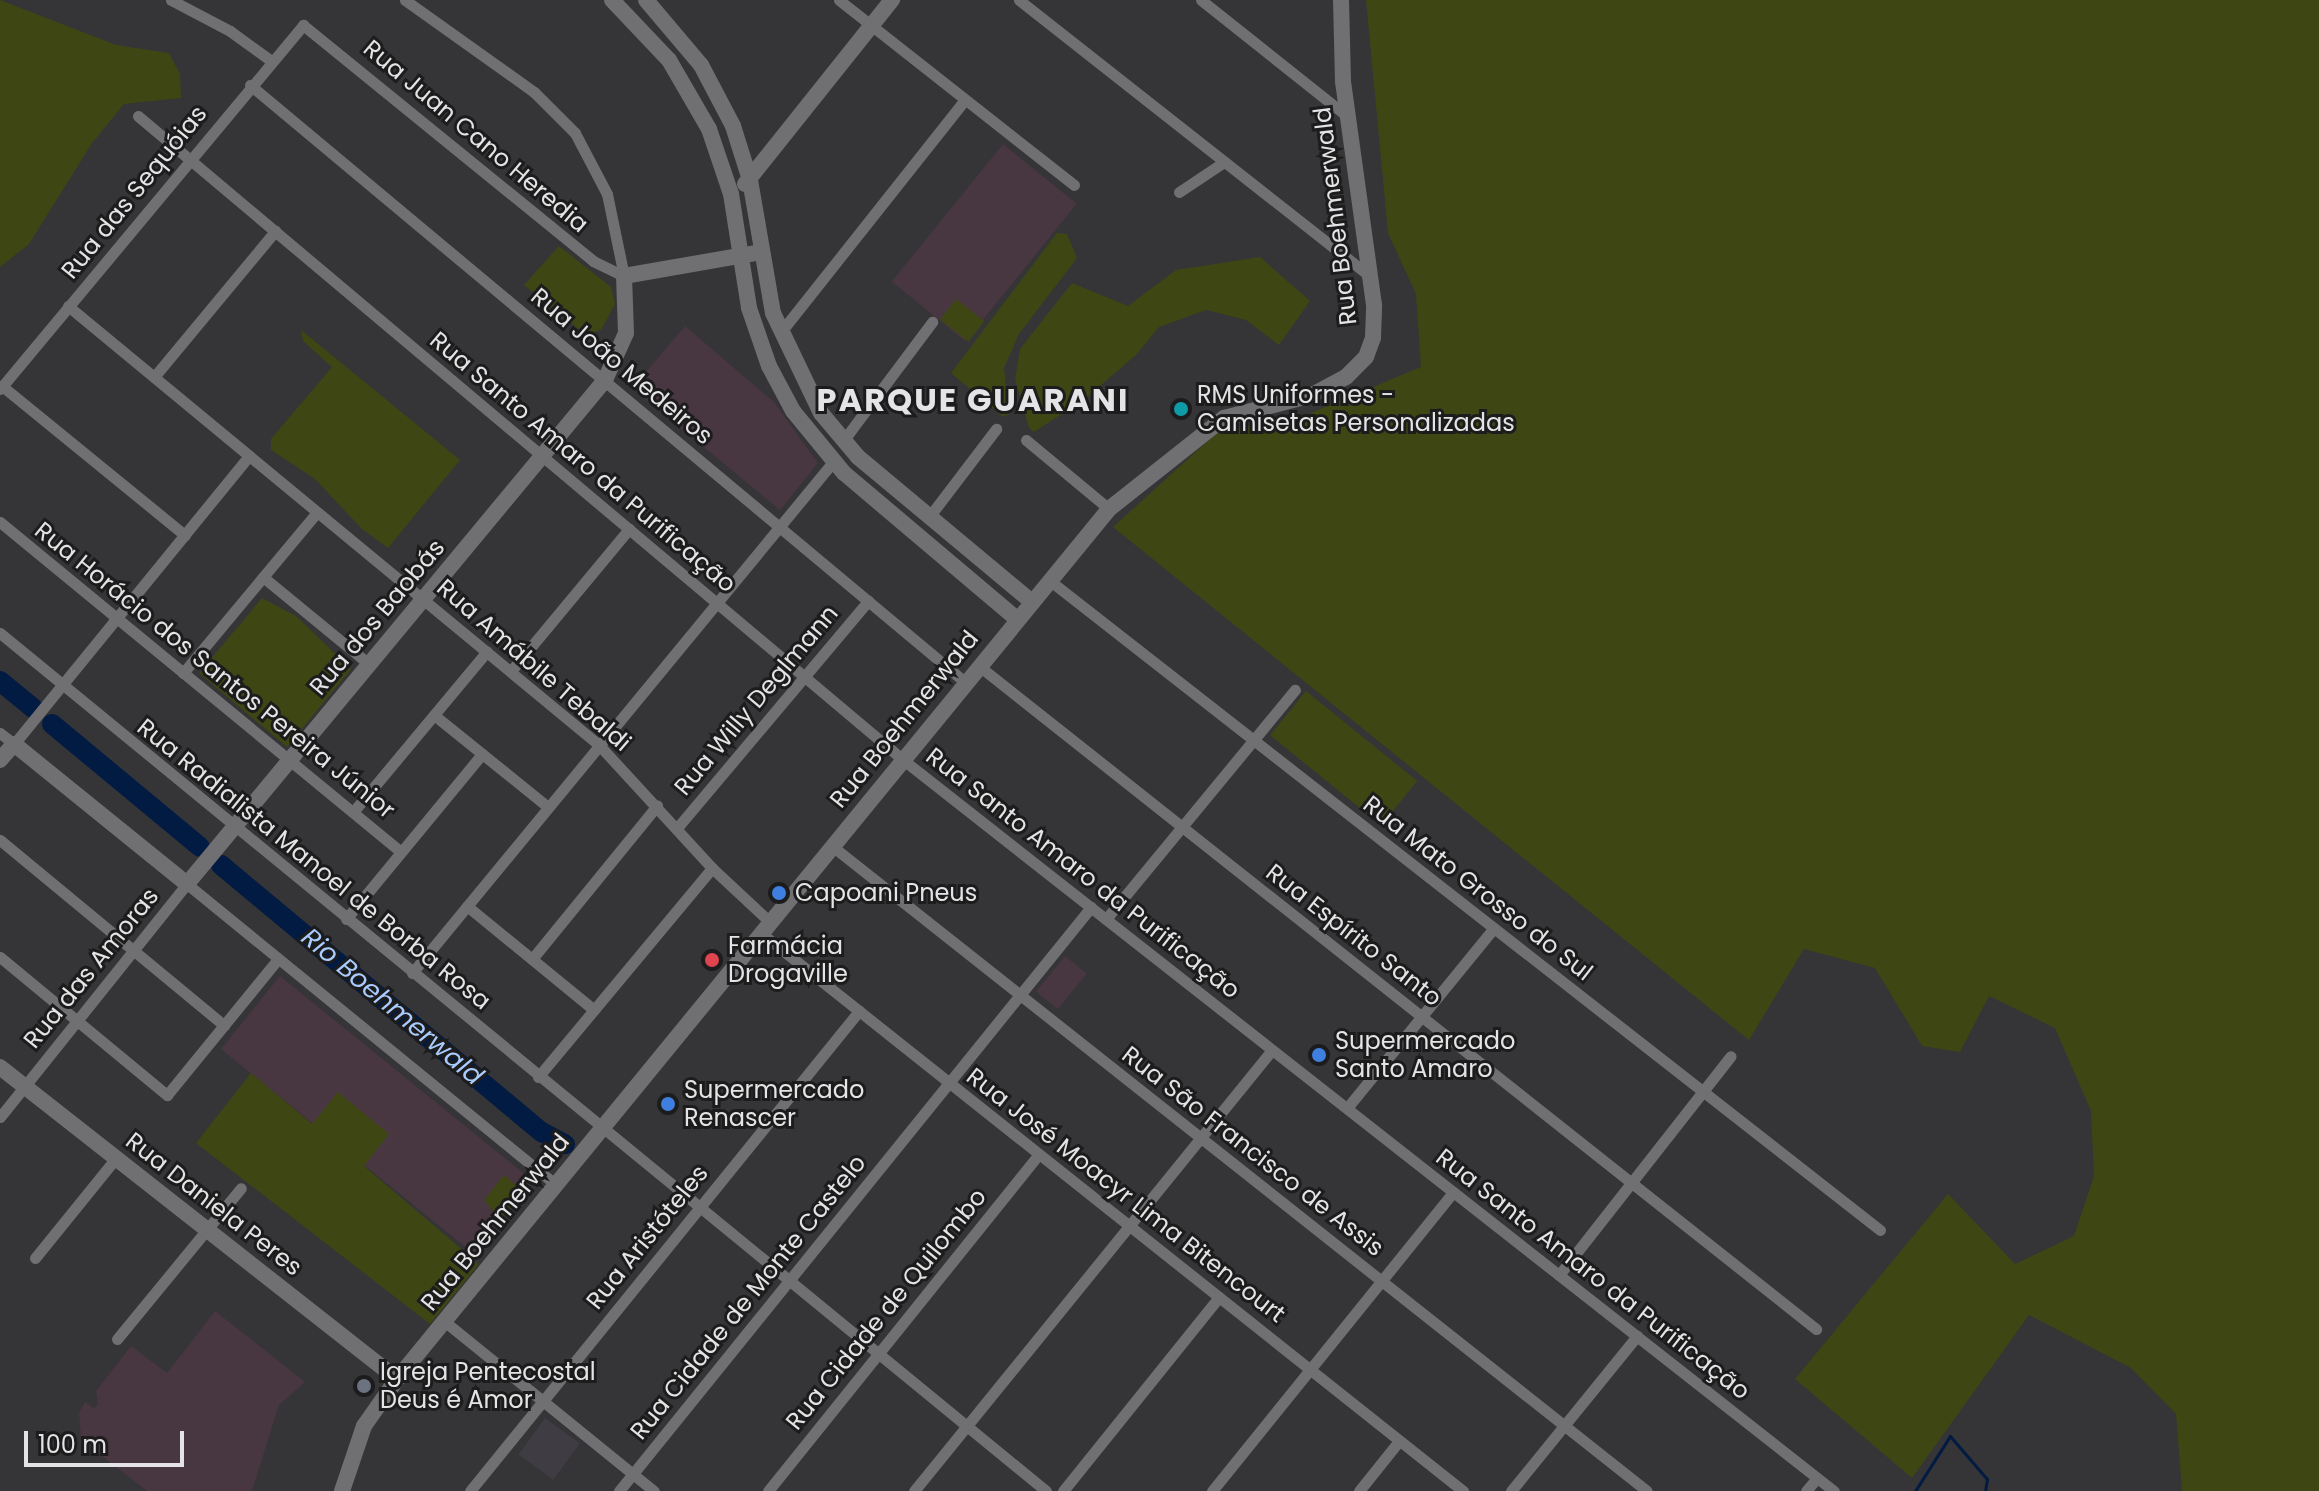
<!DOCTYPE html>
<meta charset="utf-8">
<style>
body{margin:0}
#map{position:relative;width:2319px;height:1491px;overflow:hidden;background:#353436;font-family:Poppins,sans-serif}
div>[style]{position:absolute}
.built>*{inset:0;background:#3f3c44;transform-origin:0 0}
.education>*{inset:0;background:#483640;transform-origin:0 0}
.green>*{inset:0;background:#3e4714;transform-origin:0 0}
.stream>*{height:3px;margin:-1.5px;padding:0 1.5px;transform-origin:1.5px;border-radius:1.5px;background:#021b43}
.river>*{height:20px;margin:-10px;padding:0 10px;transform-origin:10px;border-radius:10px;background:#021b43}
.street>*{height:11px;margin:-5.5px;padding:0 5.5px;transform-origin:5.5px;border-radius:5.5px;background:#706f72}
.secondary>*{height:16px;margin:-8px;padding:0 8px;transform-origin:8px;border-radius:8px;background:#706f72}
.dots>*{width:22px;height:22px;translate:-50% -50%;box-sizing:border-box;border:4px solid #1c1c1d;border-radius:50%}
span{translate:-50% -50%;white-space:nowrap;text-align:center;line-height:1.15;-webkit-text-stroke:6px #1c1c1d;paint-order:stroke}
.street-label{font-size:24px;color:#e4e3e5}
.poi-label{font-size:24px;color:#e4e3e5}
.left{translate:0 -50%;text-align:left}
.water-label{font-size:26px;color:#aacbfe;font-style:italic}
.district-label{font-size:32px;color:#e4e3e5;font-weight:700;letter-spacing:2px}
.scale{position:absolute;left:24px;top:1431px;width:160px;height:36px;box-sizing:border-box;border:4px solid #e4e3e5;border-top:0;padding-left:10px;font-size:24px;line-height:28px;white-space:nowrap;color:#e4e3e5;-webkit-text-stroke:6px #1c1c1d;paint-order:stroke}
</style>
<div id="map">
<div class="built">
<div style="left:545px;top:1418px;width:43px;height:45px;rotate:36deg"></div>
</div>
<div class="education">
<div style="left:1003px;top:144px;width:95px;height:177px;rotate:39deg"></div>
<div style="clip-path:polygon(685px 326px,774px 402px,818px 463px,780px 510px,632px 388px)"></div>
<div style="left:1065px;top:956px;width:28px;height:46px;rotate:39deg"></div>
<div style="left:280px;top:976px;width:325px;height:94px;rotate:39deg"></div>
<div style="clip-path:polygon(215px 1311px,305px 1382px,279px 1405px,252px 1491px,147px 1491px,81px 1440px,79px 1413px,85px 1402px,94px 1408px,98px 1404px,96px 1391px,131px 1346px,167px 1373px)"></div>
</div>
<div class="green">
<div style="clip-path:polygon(0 0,116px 45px,169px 53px,180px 74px,181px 98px,124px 104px,92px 143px,29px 244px,0 267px)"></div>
<div style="clip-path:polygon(1366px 0,2319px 0,2319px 1491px,2182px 1491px,2176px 1414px,2131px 1368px,2029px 1315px,1912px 1478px,1795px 1379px,1948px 1194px,2015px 1264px,2074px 1236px,2094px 1176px,2091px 1111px,2055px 1028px,1989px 996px,1960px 1052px,1922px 1046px,1875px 968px,1804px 949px,1749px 1040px,1113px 527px,1219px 431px,1306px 415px,1421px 367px,1416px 294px,1388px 233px)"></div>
<div style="clip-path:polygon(1057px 233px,1067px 234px,1077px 258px,1019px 334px,1004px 368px,1009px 414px,1003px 417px,951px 373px)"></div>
<div style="clip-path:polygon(559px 246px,611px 287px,615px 304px,601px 330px,586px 335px,524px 285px)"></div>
<div style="clip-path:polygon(1260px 257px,1310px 301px,1279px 345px,1246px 320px,1206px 310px,1159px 327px,1137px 354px,1085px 399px,1034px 432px,1029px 428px,1015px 379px,1020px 349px,1072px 283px,1128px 306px,1176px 270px)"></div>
<div style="left:956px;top:299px;width:36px;height:26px;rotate:38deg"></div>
<div style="clip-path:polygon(301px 330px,460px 460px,388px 548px,362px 529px,315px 479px,271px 450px,271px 439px,332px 367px,303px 341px)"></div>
<div style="clip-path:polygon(262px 598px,296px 616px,351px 669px,287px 747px,199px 673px)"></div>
<div style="left:1306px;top:691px;width:143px;height:57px;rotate:39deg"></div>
<div style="clip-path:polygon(251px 1073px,312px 1124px,338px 1092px,389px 1134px,364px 1166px,479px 1264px,430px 1324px,196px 1143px)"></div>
<div style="clip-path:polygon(504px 1175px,524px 1192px,501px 1220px,484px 1200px)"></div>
</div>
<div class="stream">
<div style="left:1915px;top:1491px;width:65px;rotate:-57.5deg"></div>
<div style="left:1950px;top:1436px;width:57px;rotate:49.3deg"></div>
<div style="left:1987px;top:1479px;width:12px;rotate:99deg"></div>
</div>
<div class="river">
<div style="left:0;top:681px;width:43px;rotate:39.3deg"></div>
<div style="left:52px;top:724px;width:192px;rotate:39.7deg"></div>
<div style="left:221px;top:865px;width:418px;rotate:39.8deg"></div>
<div style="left:542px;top:1132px;width:26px;rotate:28deg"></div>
</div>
<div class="street">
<div style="left:171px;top:0;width:67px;rotate:27.7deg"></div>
<div style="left:230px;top:31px;width:49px;rotate:35.9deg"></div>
<div style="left:405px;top:0;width:158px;rotate:35.5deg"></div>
<div style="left:534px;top:92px;width:58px;rotate:45deg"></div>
<div style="left:575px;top:133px;width:69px;rotate:62.3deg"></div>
<div style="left:607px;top:194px;width:84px;rotate:78.3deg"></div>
<div style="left:839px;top:0;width:299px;rotate:38.2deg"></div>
<div style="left:1019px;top:0;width:447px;rotate:38.2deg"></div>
<div style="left:1201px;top:0;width:186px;rotate:38.5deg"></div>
<div style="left:250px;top:85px;width:931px;rotate:39.86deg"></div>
<div style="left:138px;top:116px;width:999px;rotate:40.08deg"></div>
<div style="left:902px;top:759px;width:1185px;rotate:38.15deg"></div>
<div style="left:1179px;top:192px;width:54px;rotate:-33.7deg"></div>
<div style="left:68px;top:306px;width:689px;rotate:39.58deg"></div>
<div style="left:599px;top:745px;width:167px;rotate:47.4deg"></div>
<div style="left:712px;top:868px;width:79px;rotate:43deg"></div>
<div style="left:780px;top:333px;width:298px;rotate:-51.6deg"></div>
<div style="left:154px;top:377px;width:190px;rotate:-50.3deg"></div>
<div style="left:2px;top:386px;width:236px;rotate:39.2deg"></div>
<div style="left:0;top:389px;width:474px;rotate:-50.2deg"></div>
<div style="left:303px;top:25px;width:374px;rotate:39.1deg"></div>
<div style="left:593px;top:261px;width:34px;rotate:26deg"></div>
<div style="left:1026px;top:440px;width:108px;rotate:39.7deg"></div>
<div style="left:843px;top:441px;width:149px;rotate:-53.2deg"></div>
<div style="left:929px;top:517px;width:111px;rotate:-52.7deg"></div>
<div style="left:0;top:522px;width:519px;rotate:39.45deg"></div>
<div style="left:263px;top:577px;width:137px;rotate:39.4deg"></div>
<div style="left:1049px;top:580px;width:1055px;rotate:38.03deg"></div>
<div style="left:0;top:633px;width:1353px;rotate:39.36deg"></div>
<div style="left:979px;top:666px;width:1068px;rotate:38.38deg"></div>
<div style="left:511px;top:671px;width:185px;rotate:-50.3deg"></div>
<div style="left:183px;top:673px;width:209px;rotate:-50.2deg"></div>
<div style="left:434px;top:715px;width:146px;rotate:38.9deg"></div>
<div style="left:0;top:733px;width:18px;rotate:38deg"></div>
<div style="left:14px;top:744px;width:372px;rotate:-50.8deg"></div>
<div style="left:353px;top:812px;width:209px;rotate:-50.2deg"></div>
<div style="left:677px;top:828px;width:297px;rotate:-49.9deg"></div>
<div style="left:0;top:840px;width:291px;rotate:39.6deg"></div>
<div style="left:832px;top:846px;width:1039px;rotate:38.36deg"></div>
<div style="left:467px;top:906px;width:164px;rotate:39.3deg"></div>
<div style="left:346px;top:919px;width:214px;rotate:-50.5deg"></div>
<div style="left:1106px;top:919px;width:297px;rotate:-50.5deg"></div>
<div style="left:761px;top:933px;width:897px;rotate:38.48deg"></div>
<div style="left:0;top:957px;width:217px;rotate:39.6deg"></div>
<div style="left:167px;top:1095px;width:176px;rotate:-50.8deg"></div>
<div style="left:532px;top:959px;width:198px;rotate:-50.8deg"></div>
<div style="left:412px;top:973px;width:662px;rotate:-50.52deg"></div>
<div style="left:538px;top:1077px;width:272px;rotate:-50.2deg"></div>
<div style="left:1347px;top:1108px;width:232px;rotate:-50.8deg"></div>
<div style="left:0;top:1117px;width:299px;rotate:-51.3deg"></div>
<div style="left:187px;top:884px;width:476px;rotate:39.2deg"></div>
<div style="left:35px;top:1258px;width:129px;rotate:-51deg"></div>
<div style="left:1559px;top:1275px;width:278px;rotate:-51.9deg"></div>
<div style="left:444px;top:1321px;width:270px;rotate:39deg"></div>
<div style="left:117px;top:1339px;width:195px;rotate:-50.6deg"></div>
<div style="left:470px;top:1491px;width:618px;rotate:-50.98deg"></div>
<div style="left:619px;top:1491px;width:751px;rotate:-51.05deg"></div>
<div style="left:768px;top:1491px;width:432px;rotate:-51.2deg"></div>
<div style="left:914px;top:1491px;width:568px;rotate:-50.93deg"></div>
<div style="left:1063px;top:1491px;width:249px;rotate:-51.2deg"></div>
<div style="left:1212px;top:1491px;width:384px;rotate:-51.1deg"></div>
<div style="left:1359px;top:1491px;width:64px;rotate:-51.3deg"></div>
<div style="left:1511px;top:1491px;width:200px;rotate:-50.9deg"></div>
<div style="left:1806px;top:1491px;width:17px;rotate:-50deg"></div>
</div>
<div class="secondary">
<div style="left:612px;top:0;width:83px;rotate:46.5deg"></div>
<div style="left:669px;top:60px;width:80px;rotate:59.9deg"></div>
<div style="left:709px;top:129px;width:69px;rotate:71.3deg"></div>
<div style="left:731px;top:194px;width:115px;rotate:81deg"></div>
<div style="left:749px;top:308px;width:61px;rotate:71deg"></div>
<div style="left:769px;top:366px;width:51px;rotate:61.9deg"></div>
<div style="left:793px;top:411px;width:80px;rotate:50.6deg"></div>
<div style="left:844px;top:473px;width:226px;rotate:40.2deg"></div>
<div style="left:646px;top:0;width:85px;rotate:49.8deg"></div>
<div style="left:701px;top:65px;width:69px;rotate:62.3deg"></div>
<div style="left:733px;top:126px;width:57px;rotate:72.5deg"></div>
<div style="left:750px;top:180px;width:135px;rotate:80.2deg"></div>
<div style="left:773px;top:313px;width:111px;rotate:64.4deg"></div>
<div style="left:821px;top:413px;width:57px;rotate:49.9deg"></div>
<div style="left:858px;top:457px;width:225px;rotate:39.8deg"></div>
<div style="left:745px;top:184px;width:236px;rotate:-51.4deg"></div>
<div style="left:0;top:760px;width:21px;rotate:-49deg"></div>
<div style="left:14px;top:744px;width:223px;rotate:39deg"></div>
<div style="left:187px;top:884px;width:655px;rotate:-50.33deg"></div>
<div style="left:605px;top:380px;width:51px;rotate:-65.9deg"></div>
<div style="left:626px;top:333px;width:57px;rotate:-92deg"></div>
<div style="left:624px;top:276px;width:139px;rotate:-9.9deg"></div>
<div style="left:0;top:1067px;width:505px;rotate:38.16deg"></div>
<div style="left:342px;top:1491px;width:69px;rotate:-71.3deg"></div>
<div style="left:364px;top:1426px;width:57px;rotate:-54.9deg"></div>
<div style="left:397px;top:1379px;width:1124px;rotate:-50.7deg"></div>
<div style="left:1109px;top:509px;width:147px;rotate:-38.4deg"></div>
<div style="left:1224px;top:418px;width:91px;rotate:-14.6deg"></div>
<div style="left:1312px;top:395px;width:38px;rotate:-28deg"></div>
<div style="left:1346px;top:377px;width:28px;rotate:-45deg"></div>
<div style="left:1366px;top:357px;width:20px;rotate:-70deg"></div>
<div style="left:1373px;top:338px;width:33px;rotate:-88deg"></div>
<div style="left:1374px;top:305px;width:226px;rotate:-97.9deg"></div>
<div style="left:1343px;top:81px;width:81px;rotate:-91.4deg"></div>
</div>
<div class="dots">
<div style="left:1181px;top:409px;background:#0f9aa8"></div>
<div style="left:779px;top:893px;background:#3f7fe0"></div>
<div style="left:712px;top:960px;background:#e0444e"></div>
<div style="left:1319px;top:1055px;background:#3f7fe0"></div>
<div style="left:668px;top:1104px;background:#3f7fe0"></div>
<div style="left:364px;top:1386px;background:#6b7280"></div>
</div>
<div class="street-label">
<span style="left:476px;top:136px;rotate:40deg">Rua Juan Cano Heredia</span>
<span style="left:134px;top:192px;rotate:-51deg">Rua das Sequóias</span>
<span style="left:1335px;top:216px;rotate:-97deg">Rua Boehmerwald</span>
<span style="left:622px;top:366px;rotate:40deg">Rua João Medeiros</span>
<span style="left:583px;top:462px;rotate:40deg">Rua Santo Amaro da Purificação</span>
<span style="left:377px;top:617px;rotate:-50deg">Rua dos Baobás</span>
<span style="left:534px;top:665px;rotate:41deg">Rua Amábile Tebaldi</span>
<span style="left:215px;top:670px;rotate:39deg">Rua Horácio dos Santos Pereira Júnior</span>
<span style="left:756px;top:700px;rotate:-50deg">Rua Willy Deglmann</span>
<span style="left:904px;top:719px;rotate:-51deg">Rua Boehmerwald</span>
<span style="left:314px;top:864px;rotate:39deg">Rua Radialista Manoel de Borba Rosa</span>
<span style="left:1083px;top:873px;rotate:38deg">Rua Santo Amaro da Purificação</span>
<span style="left:1478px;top:888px;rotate:38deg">Rua Mato Grosso do Sul</span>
<span style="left:1354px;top:935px;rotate:38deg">Rua Espírito Santo</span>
<span style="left:91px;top:968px;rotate:-51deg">Rua das Amoras</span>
<span style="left:1253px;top:1151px;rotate:38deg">Rua São Francisco de Assis</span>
<span style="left:1126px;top:1195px;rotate:38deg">Rua José Moacyr Lima Bitencourt</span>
<span style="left:214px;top:1204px;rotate:38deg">Rua Daniela Peres</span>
<span style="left:495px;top:1222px;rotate:-51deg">Rua Boehmerwald</span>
<span style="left:647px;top:1237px;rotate:-51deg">Rua Aristóteles</span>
<span style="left:1593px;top:1274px;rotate:38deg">Rua Santo Amaro da Purificação</span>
<span style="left:748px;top:1297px;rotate:-51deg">Rua Cidade de Monte Castelo</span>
<span style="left:886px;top:1309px;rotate:-51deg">Rua Cidade de Quilombo</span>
</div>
<div class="poi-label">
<span class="left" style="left:1197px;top:409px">RMS Uniformes -<br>Camisetas Personalizadas</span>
<span class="left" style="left:795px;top:893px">Capoani Pneus</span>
<span class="left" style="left:728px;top:960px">Farmácia<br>Drogaville</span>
<span class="left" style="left:1335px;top:1055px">Supermercado<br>Santo Amaro</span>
<span class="left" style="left:684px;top:1104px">Supermercado<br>Renascer</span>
<span class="left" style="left:380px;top:1386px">Igreja Pentecostal<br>Deus é Amor</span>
</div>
<div class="water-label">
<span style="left:392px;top:1007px;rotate:40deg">Rio Boehmerwald</span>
</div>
<div class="district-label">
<span style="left:973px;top:400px">PARQUE GUARANI</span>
</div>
<div class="scale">100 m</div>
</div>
